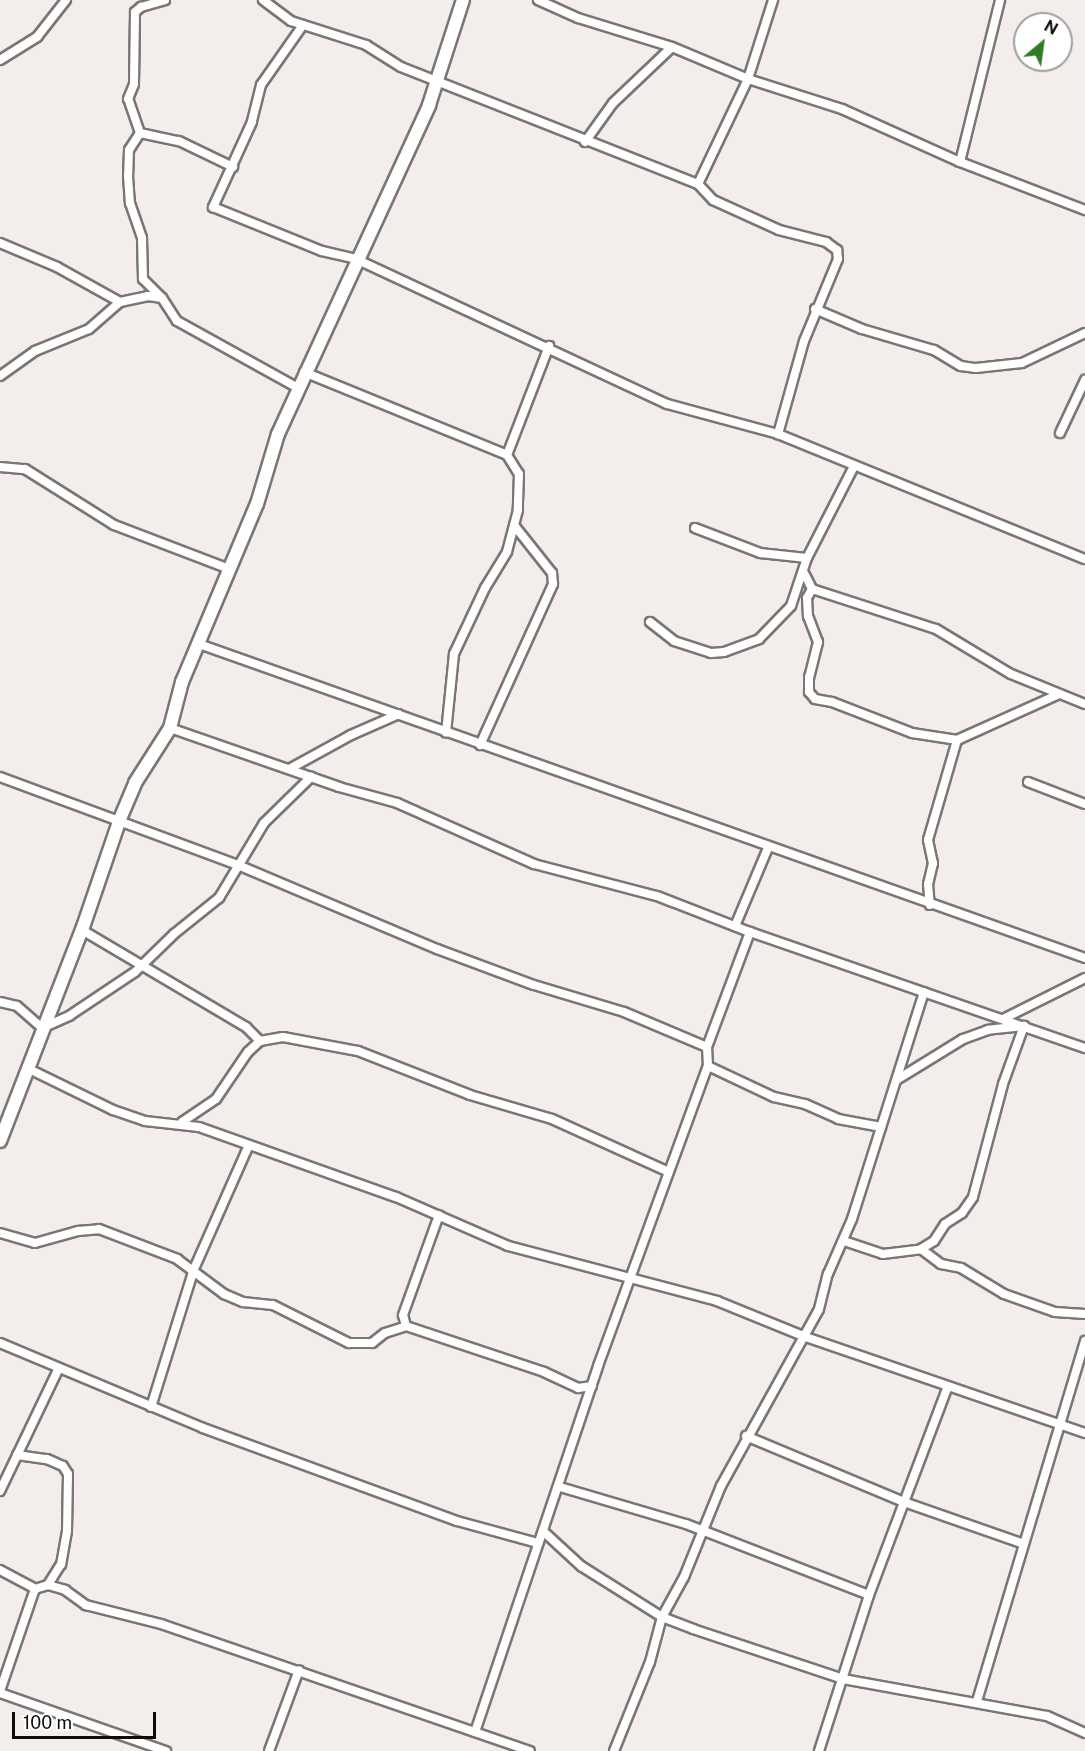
<!DOCTYPE html>
<style>
body{margin:0}
#map{position:relative;width:1085px;height:1751px;overflow:hidden;background:#f3eeeb;font-family:"Public Sans",sans-serif}
div>[style]{position:absolute}
.roads{filter:drop-shadow(2px 0 #7a7673) drop-shadow(-2px 0 #7a7673) drop-shadow(0 2px #7a7673) drop-shadow(0 -2px #7a7673)}
.street>*{height:8px;margin:-4px;padding:0 4px;transform-origin:4px;border-radius:4px;background:#fff}
.secondary>*{height:12px;margin:-6px;padding:0 6px;transform-origin:6px;border-radius:6px;background:#fff}
span{translate:-50% -50%;white-space:nowrap;text-align:center;line-height:1.15;-webkit-text-stroke:4.5px #fff;paint-order:stroke}
.north{position:absolute;left:1013px;top:12px;width:60px;height:60px;box-sizing:border-box;background:#fff;border:2px solid #9f9e9e;border-radius:50%;rotate:29deg;font-size:16px;font-weight:700;line-height:24px;text-align:center;color:#0e0d0c}
.north::after{content:'';display:block;margin:auto;width:21px;height:27px;background:#2f7c24;clip-path:polygon(50% 0,100% 100%,50% 72%,0 100%)}
.scale{position:absolute;left:12px;top:1712px;width:144px;height:27px;box-sizing:border-box;border:3px solid #0e0d0c;border-top:0;padding-left:8px;font-size:18px;line-height:21px;white-space:nowrap;color:#0e0d0c;-webkit-text-stroke:4px #fff;paint-order:stroke}
</style>
<div id="map">
<div class="roads">
<div class="street">
<div style="left:263px;top:0;width:35px;rotate:37deg"></div>
<div style="left:291px;top:21px;width:79px;rotate:17.7deg"></div>
<div style="left:366px;top:45px;width:41px;rotate:32.2deg"></div>
<div style="left:401px;top:67px;width:319px;rotate:21.5deg"></div>
<div style="left:698px;top:184px;width:22px;rotate:47deg"></div>
<div style="left:713px;top:200px;width:72px;rotate:24.4deg"></div>
<div style="left:779px;top:230px;width:49px;rotate:14.3deg"></div>
<div style="left:826px;top:242px;width:14px;rotate:36deg"></div>
<div style="left:837px;top:250px;width:9px;rotate:84deg"></div>
<div style="left:838px;top:259px;width:89px;rotate:112.5deg"></div>
<div style="left:804px;top:341px;width:97px;rotate:105.6deg"></div>
<div style="left:538px;top:0;width:44px;rotate:24.2deg"></div>
<div style="left:578px;top:18px;width:98px;rotate:17.1deg"></div>
<div style="left:672px;top:47px;width:82px;rotate:22.8deg"></div>
<div style="left:748px;top:79px;width:99px;rotate:17.7deg"></div>
<div style="left:842px;top:109px;width:129px;rotate:24.2deg"></div>
<div style="left:960px;top:162px;width:134px;rotate:21deg"></div>
<div style="left:303px;top:25px;width:73px;rotate:125deg"></div>
<div style="left:261px;top:85px;width:38px;rotate:104deg"></div>
<div style="left:252px;top:122px;width:94px;rotate:114.6deg"></div>
<div style="left:213px;top:207px;width:118px;rotate:22deg"></div>
<div style="left:322px;top:251px;width:35px;rotate:13deg"></div>
<div style="left:356px;top:259px;width:343px;rotate:25deg"></div>
<div style="left:667px;top:404px;width:115px;rotate:15.1deg"></div>
<div style="left:778px;top:434px;width:331px;rotate:22.2deg"></div>
<div style="left:0;top:60px;width:44px;rotate:-31.9deg"></div>
<div style="left:37px;top:37px;width:47px;rotate:-51.9deg"></div>
<div style="left:140px;top:133px;width:20px;rotate:123deg"></div>
<div style="left:129px;top:150px;width:26px;rotate:92deg"></div>
<div style="left:128px;top:176px;width:27px;rotate:86deg"></div>
<div style="left:130px;top:203px;width:37px;rotate:71deg"></div>
<div style="left:142px;top:238px;width:41px;rotate:88.6deg"></div>
<div style="left:143px;top:279px;width:27px;rotate:45deg"></div>
<div style="left:162px;top:298px;width:27px;rotate:57deg"></div>
<div style="left:177px;top:321px;width:138px;rotate:29deg"></div>
<div style="left:140px;top:133px;width:36px;rotate:-109deg"></div>
<div style="left:128px;top:99px;width:16px;rotate:-68deg"></div>
<div style="left:134px;top:84px;width:72px;rotate:-89.2deg"></div>
<div style="left:135px;top:12px;width:8px;rotate:-40deg"></div>
<div style="left:141px;top:7px;width:25px;rotate:-16deg"></div>
<div style="left:140px;top:133px;width:40px;rotate:12deg"></div>
<div style="left:179px;top:141px;width:60px;rotate:25.7deg"></div>
<div style="left:585px;top:142px;width:48px;rotate:-54.3deg"></div>
<div style="left:613px;top:103px;width:81px;rotate:-43.5deg"></div>
<div style="left:960px;top:162px;width:167px;rotate:-76.1deg"></div>
<div style="left:698px;top:184px;width:116px;rotate:-64.5deg"></div>
<div style="left:748px;top:79px;width:83px;rotate:-72.4deg"></div>
<div style="left:0;top:243px;width:62px;rotate:22.8deg"></div>
<div style="left:57px;top:267px;width:72px;rotate:29.1deg"></div>
<div style="left:815px;top:309px;width:51px;rotate:23.1deg"></div>
<div style="left:862px;top:329px;width:75px;rotate:16.3deg"></div>
<div style="left:934px;top:350px;width:31px;rotate:31deg"></div>
<div style="left:961px;top:366px;width:15px;rotate:8deg"></div>
<div style="left:976px;top:368px;width:46px;rotate:-6.2deg"></div>
<div style="left:1022px;top:363px;width:70px;rotate:-25.5deg"></div>
<div style="left:304px;top:372px;width:219px;rotate:22.2deg"></div>
<div style="left:507px;top:455px;width:22px;rotate:58deg"></div>
<div style="left:519px;top:474px;width:36px;rotate:92deg"></div>
<div style="left:518px;top:510px;width:43px;rotate:104.7deg"></div>
<div style="left:507px;top:552px;width:42px;rotate:121.4deg"></div>
<div style="left:485px;top:588px;width:73px;rotate:115.2deg"></div>
<div style="left:454px;top:654px;width:79px;rotate:95.8deg"></div>
<div style="left:0;top:376px;width:43px;rotate:-35.5deg"></div>
<div style="left:35px;top:351px;width:58px;rotate:-22.2deg"></div>
<div style="left:89px;top:329px;width:41px;rotate:-41.1deg"></div>
<div style="left:120px;top:302px;width:29px;rotate:-12deg"></div>
<div style="left:148px;top:296px;width:14px;rotate:8deg"></div>
<div style="left:1060px;top:433px;width:59px;rotate:-64.7deg"></div>
<div style="left:507px;top:455px;width:117px;rotate:-68.9deg"></div>
<div style="left:0;top:467px;width:25px;rotate:5deg"></div>
<div style="left:25px;top:469px;width:105px;rotate:32.2deg"></div>
<div style="left:114px;top:525px;width:123px;rotate:20.9deg"></div>
<div style="left:695px;top:528px;width:70px;rotate:21deg"></div>
<div style="left:760px;top:553px;width:47px;rotate:6.1deg"></div>
<div style="left:807px;top:558px;width:103px;rotate:-62.9deg"></div>
<div style="left:803px;top:571px;width:20px;rotate:63deg"></div>
<div style="left:812px;top:589px;width:10px;rotate:119deg"></div>
<div style="left:807px;top:598px;width:18px;rotate:87deg"></div>
<div style="left:808px;top:616px;width:28px;rotate:69deg"></div>
<div style="left:818px;top:642px;width:36px;rotate:104deg"></div>
<div style="left:809px;top:677px;width:15px;rotate:90deg"></div>
<div style="left:809px;top:692px;width:9px;rotate:49deg"></div>
<div style="left:815px;top:699px;width:17px;rotate:10deg"></div>
<div style="left:832px;top:702px;width:86px;rotate:21.2deg"></div>
<div style="left:912px;top:733px;width:46px;rotate:8.8deg"></div>
<div style="left:957px;top:740px;width:104px;rotate:106.2deg"></div>
<div style="left:928px;top:840px;width:24px;rotate:78deg"></div>
<div style="left:933px;top:863px;width:22px;rotate:103deg"></div>
<div style="left:928px;top:884px;width:21px;rotate:85deg"></div>
<div style="left:812px;top:589px;width:130px;rotate:17.9deg"></div>
<div style="left:936px;top:629px;width:87px;rotate:31deg"></div>
<div style="left:1011px;top:674px;width:80px;rotate:22.1deg"></div>
<div style="left:650px;top:622px;width:31px;rotate:38deg"></div>
<div style="left:674px;top:641px;width:39px;rotate:18deg"></div>
<div style="left:711px;top:653px;width:13px;rotate:-4deg"></div>
<div style="left:724px;top:652px;width:37px;rotate:-20deg"></div>
<div style="left:759px;top:639px;width:46px;rotate:-45.9deg"></div>
<div style="left:791px;top:606px;width:51px;rotate:-71.6deg"></div>
<div style="left:199px;top:644px;width:940px;rotate:19.51deg"></div>
<div style="left:170px;top:728px;width:179px;rotate:19.2deg"></div>
<div style="left:339px;top:787px;width:60px;rotate:15.4deg"></div>
<div style="left:397px;top:803px;width:150px;rotate:24deg"></div>
<div style="left:534px;top:864px;width:127px;rotate:14.6deg"></div>
<div style="left:657px;top:896px;width:100px;rotate:21.2deg"></div>
<div style="left:750px;top:932px;width:355px;rotate:19.1deg"></div>
<div style="left:957px;top:740px;width:110px;rotate:-24.2deg"></div>
<div style="left:480px;top:745px;width:177px;rotate:-65.6deg"></div>
<div style="left:553px;top:584px;width:11px;rotate:-95deg"></div>
<div style="left:552px;top:573px;width:61px;rotate:-128.4deg"></div>
<div style="left:291px;top:768px;width:68px;rotate:-28.8deg"></div>
<div style="left:351px;top:735px;width:52px;rotate:-23.6deg"></div>
<div style="left:0;top:777px;width:254px;rotate:20.3deg"></div>
<div style="left:238px;top:865px;width:216px;rotate:22.9deg"></div>
<div style="left:437px;top:949px;width:103px;rotate:20.4deg"></div>
<div style="left:534px;top:985px;width:94px;rotate:16.7deg"></div>
<div style="left:624px;top:1012px;width:90px;rotate:22.9deg"></div>
<div style="left:1028px;top:782px;width:61px;rotate:21.1deg"></div>
<div style="left:735px;top:926px;width:85px;rotate:-67.1deg"></div>
<div style="left:82px;top:930px;width:191px;rotate:30.6deg"></div>
<div style="left:246px;top:1027px;width:20px;rotate:45deg"></div>
<div style="left:0;top:1002px;width:17px;rotate:13deg"></div>
<div style="left:17px;top:1006px;width:33px;rotate:41deg"></div>
<div style="left:42px;top:1028px;width:30px;rotate:-24deg"></div>
<div style="left:69px;top:1016px;width:79px;rotate:-33.7deg"></div>
<div style="left:135px;top:972px;width:54px;rotate:-44.3deg"></div>
<div style="left:174px;top:934px;width:58px;rotate:-38.7deg"></div>
<div style="left:219px;top:898px;width:87px;rotate:-59deg"></div>
<div style="left:264px;top:823px;width:66px;rotate:-44.4deg"></div>
<div style="left:1003px;top:1019px;width:92px;rotate:-26.6deg"></div>
<div style="left:708px;top:1066px;width:73px;rotate:25.2deg"></div>
<div style="left:774px;top:1097px;width:32px;rotate:13deg"></div>
<div style="left:805px;top:1104px;width:36px;rotate:24deg"></div>
<div style="left:838px;top:1119px;width:44px;rotate:10.5deg"></div>
<div style="left:27px;top:1068px;width:96px;rotate:26deg"></div>
<div style="left:113px;top:1110px;width:34px;rotate:19deg"></div>
<div style="left:145px;top:1121px;width:54px;rotate:6.3deg"></div>
<div style="left:199px;top:1127px;width:209px;rotate:19.6deg"></div>
<div style="left:396px;top:1197px;width:122px;rotate:23.6deg"></div>
<div style="left:508px;top:1246px;width:216px;rotate:14.7deg"></div>
<div style="left:717px;top:1301px;width:93px;rotate:22.1deg"></div>
<div style="left:803px;top:1336px;width:298px;rotate:19deg"></div>
<div style="left:182px;top:1122px;width:41px;rotate:-34.1deg"></div>
<div style="left:216px;top:1099px;width:57px;rotate:-55.8deg"></div>
<div style="left:248px;top:1052px;width:16px;rotate:-43deg"></div>
<div style="left:260px;top:1041px;width:23px;rotate:-10deg"></div>
<div style="left:283px;top:1037px;width:76px;rotate:10.6deg"></div>
<div style="left:358px;top:1051px;width:120px;rotate:21.4deg"></div>
<div style="left:470px;top:1095px;width:85px;rotate:16.3deg"></div>
<div style="left:552px;top:1119px;width:128px;rotate:24.4deg"></div>
<div style="left:0;top:1233px;width:36px;rotate:16deg"></div>
<div style="left:35px;top:1243px;width:45px;rotate:-15.6deg"></div>
<div style="left:78px;top:1231px;width:21px;rotate:-5deg"></div>
<div style="left:99px;top:1229px;width:84px;rotate:21deg"></div>
<div style="left:177px;top:1259px;width:59px;rotate:36.7deg"></div>
<div style="left:224px;top:1294px;width:21px;rotate:23deg"></div>
<div style="left:243px;top:1302px;width:30px;rotate:6deg"></div>
<div style="left:273px;top:1305px;width:85px;rotate:26.6deg"></div>
<div style="left:349px;top:1343px;width:23px"></div>
<div style="left:372px;top:1343px;width:16px;rotate:-38deg"></div>
<div style="left:385px;top:1333px;width:22px;rotate:-18deg"></div>
<div style="left:406px;top:1326px;width:145px;rotate:18.4deg"></div>
<div style="left:544px;top:1372px;width:38px;rotate:25deg"></div>
<div style="left:578px;top:1388px;width:14px;rotate:-8deg"></div>
<div style="left:844px;top:1241px;width:41px;rotate:18.4deg"></div>
<div style="left:883px;top:1254px;width:38px;rotate:-7deg"></div>
<div style="left:921px;top:1249px;width:15px;rotate:-32deg"></div>
<div style="left:934px;top:1241px;width:20px;rotate:-57deg"></div>
<div style="left:945px;top:1224px;width:20px;rotate:-33deg"></div>
<div style="left:962px;top:1213px;width:19px;rotate:-55deg"></div>
<div style="left:973px;top:1197px;width:117px;rotate:-75.1deg"></div>
<div style="left:1003px;top:1084px;width:62px;rotate:-70.1deg"></div>
<div style="left:1024px;top:1026px;width:36px;rotate:174deg"></div>
<div style="left:988px;top:1030px;width:27px;rotate:160deg"></div>
<div style="left:963px;top:1039px;width:76px;rotate:148.4deg"></div>
<div style="left:921px;top:1249px;width:25px;rotate:37deg"></div>
<div style="left:941px;top:1264px;width:20px;rotate:11deg"></div>
<div style="left:961px;top:1268px;width:50px;rotate:31.2deg"></div>
<div style="left:1004px;top:1294px;width:54px;rotate:19.4deg"></div>
<div style="left:1055px;top:1312px;width:30px;rotate:4deg"></div>
<div style="left:406px;top:1326px;width:11px;rotate:-105deg"></div>
<div style="left:403px;top:1315px;width:106px;rotate:-70.2deg"></div>
<div style="left:0;top:1343px;width:220px;rotate:22.7deg"></div>
<div style="left:203px;top:1428px;width:270px;rotate:20.1deg"></div>
<div style="left:457px;top:1521px;width:84px;rotate:15.2deg"></div>
<div style="left:151px;top:1407px;width:145px;rotate:-72.7deg"></div>
<div style="left:194px;top:1269px;width:133px;rotate:-66.1deg"></div>
<div style="left:746px;top:1436px;width:171px;rotate:22.7deg"></div>
<div style="left:904px;top:1502px;width:127px;rotate:19.3deg"></div>
<div style="left:17px;top:1455px;width:30px;rotate:8deg"></div>
<div style="left:47px;top:1459px;width:17px;rotate:24deg"></div>
<div style="left:63px;top:1466px;width:9px;rotate:58deg"></div>
<div style="left:68px;top:1474px;width:57px;rotate:91deg"></div>
<div style="left:67px;top:1531px;width:34px;rotate:100deg"></div>
<div style="left:61px;top:1564px;width:25px;rotate:122deg"></div>
<div style="left:560px;top:1487px;width:131px;rotate:16.4deg"></div>
<div style="left:686px;top:1524px;width:196px;rotate:21.2deg"></div>
<div style="left:0;top:1491px;width:136px;rotate:-64.4deg"></div>
<div style="left:543px;top:1531px;width:52px;rotate:42.6deg"></div>
<div style="left:581px;top:1566px;width:96px;rotate:32.2deg"></div>
<div style="left:662px;top:1617px;width:33px;rotate:21deg"></div>
<div style="left:693px;top:1629px;width:158px;rotate:18.4deg"></div>
<div style="left:843px;top:1679px;width:207px;rotate:10.3deg"></div>
<div style="left:1047px;top:1716px;width:42px;rotate:24.1deg"></div>
<div style="left:0;top:1570px;width:40px;rotate:28deg"></div>
<div style="left:35px;top:1589px;width:14px;rotate:-17deg"></div>
<div style="left:48px;top:1585px;width:18px;rotate:16deg"></div>
<div style="left:65px;top:1590px;width:26px;rotate:36deg"></div>
<div style="left:86px;top:1605px;width:77px;rotate:14.2deg"></div>
<div style="left:161px;top:1624px;width:390px;rotate:19deg"></div>
<div style="left:0;top:1691px;width:108px;rotate:-71.1deg"></div>
<div style="left:0;top:1693px;width:176px;rotate:19.3deg"></div>
<div style="left:977px;top:1701px;width:376px;rotate:-73.3deg"></div>
<div style="left:475px;top:1732px;width:386px;rotate:-71.4deg"></div>
<div style="left:598px;top:1366px;width:320px;rotate:-69.9deg"></div>
<div style="left:708px;top:1066px;width:19px;rotate:-93deg"></div>
<div style="left:707px;top:1047px;width:123px;rotate:-69.5deg"></div>
<div style="left:269px;top:1751px;width:86px;rotate:-69.7deg"></div>
<div style="left:614px;top:1751px;width:96px;rotate:-68deg"></div>
<div style="left:650px;top:1662px;width:47px;rotate:-75.1deg"></div>
<div style="left:662px;top:1617px;width:46px;rotate:-61.2deg"></div>
<div style="left:684px;top:1577px;width:98px;rotate:-67.9deg"></div>
<div style="left:721px;top:1486px;width:202px;rotate:-61deg"></div>
<div style="left:819px;top:1309px;width:36px;rotate:-76deg"></div>
<div style="left:828px;top:1274px;width:60px;rotate:-66.4deg"></div>
<div style="left:852px;top:1219px;width:238px;rotate:-72.4deg"></div>
<div style="left:819px;top:1751px;width:164px;rotate:-72.2deg"></div>
<div style="left:869px;top:1595px;width:223px;rotate:-69.3deg"></div>
</div>
<div class="secondary">
<div style="left:0;top:1141px;width:226px;rotate:-68.8deg"></div>
<div style="left:82px;top:930px;width:117px;rotate:-71.1deg"></div>
<div style="left:120px;top:819px;width:39px;rotate:-67deg"></div>
<div style="left:135px;top:783px;width:65px;rotate:-57.5deg"></div>
<div style="left:170px;top:728px;width:48px;rotate:-75.4deg"></div>
<div style="left:182px;top:682px;width:193px;rotate:-67.2deg"></div>
<div style="left:257px;top:504px;width:73px;rotate:-73.3deg"></div>
<div style="left:278px;top:434px;width:362px;rotate:-65.3deg"></div>
<div style="left:429px;top:105px;width:110px;rotate:-72.1deg"></div>
</div>
</div>
<div class="north">N</div>
<div class="scale">100 m</div>
</div>
